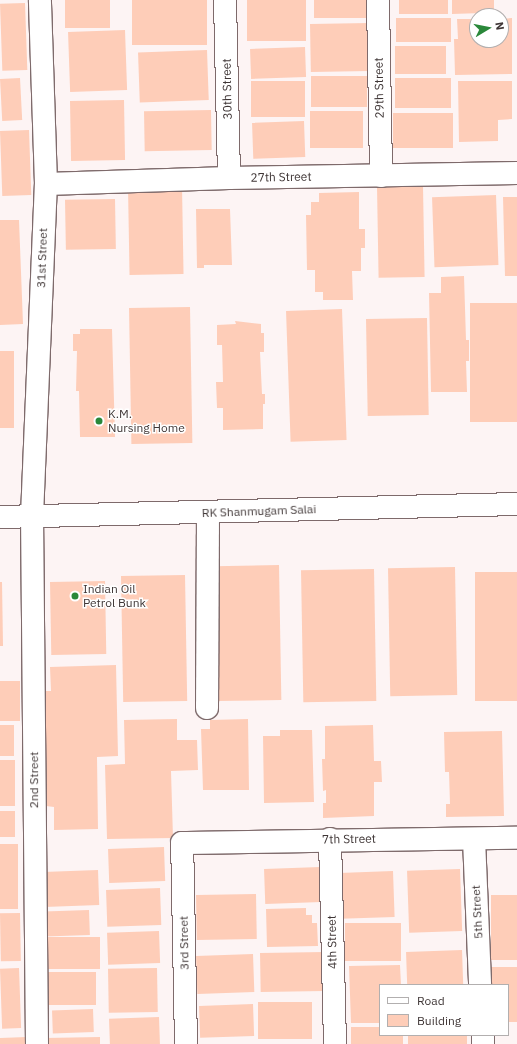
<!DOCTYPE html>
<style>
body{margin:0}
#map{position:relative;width:517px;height:1044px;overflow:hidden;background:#fdf4f4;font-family:"IBM Plex Sans",sans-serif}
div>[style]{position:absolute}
.building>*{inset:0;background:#fecdb8;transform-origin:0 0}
.roads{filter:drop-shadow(1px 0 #7e6a6b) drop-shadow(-1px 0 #7e6a6b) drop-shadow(0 1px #7e6a6b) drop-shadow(0 -1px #7e6a6b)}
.street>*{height:22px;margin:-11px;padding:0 11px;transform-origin:11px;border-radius:11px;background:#fff}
.secondary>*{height:22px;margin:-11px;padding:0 11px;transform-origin:11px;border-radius:11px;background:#fff}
.dots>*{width:11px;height:11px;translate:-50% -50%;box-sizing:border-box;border:2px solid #fff;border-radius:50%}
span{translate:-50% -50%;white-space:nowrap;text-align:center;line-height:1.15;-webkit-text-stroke:3px #fff;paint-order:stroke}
.street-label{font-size:12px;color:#3f3636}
.poi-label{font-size:12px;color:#3f3636}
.left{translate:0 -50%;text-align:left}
.legend{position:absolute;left:379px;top:984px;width:130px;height:52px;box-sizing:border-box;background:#fff;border:1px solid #b2afaf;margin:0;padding:5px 7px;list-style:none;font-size:12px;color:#3f3636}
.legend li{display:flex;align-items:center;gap:8px;height:20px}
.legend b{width:20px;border:1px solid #b2afaf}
.north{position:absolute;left:469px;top:8px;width:40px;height:40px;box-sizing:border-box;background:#fff;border:1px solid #b2afaf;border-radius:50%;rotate:80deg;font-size:11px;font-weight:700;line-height:16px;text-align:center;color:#3f3636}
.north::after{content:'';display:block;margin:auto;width:14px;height:18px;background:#2a883a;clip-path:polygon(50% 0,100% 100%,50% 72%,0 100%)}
</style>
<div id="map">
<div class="building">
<div style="left:65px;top:0;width:45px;height:28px"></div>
<div style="left:132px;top:0;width:75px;height:45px"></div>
<div style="left:247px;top:0;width:59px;height:41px"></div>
<div style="left:314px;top:0;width:58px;height:18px"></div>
<div style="left:399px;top:0;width:49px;height:14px"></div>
<div style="clip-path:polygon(452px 0,494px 0,494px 10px,482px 10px,482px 13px,452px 14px)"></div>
<div style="left:25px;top:3px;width:67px;height:25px;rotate:88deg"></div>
<div style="left:451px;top:18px;width:24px;height:55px;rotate:90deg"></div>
<div style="clip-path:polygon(512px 18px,512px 74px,455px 75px,454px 39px,458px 39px,457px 19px,477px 19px,477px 40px,501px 40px,501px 19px)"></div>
<div style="left:369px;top:23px;width:48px;height:59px;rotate:89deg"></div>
<div style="left:125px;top:30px;width:60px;height:57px;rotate:88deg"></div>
<div style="left:395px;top:46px;width:51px;height:28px"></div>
<div style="left:305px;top:47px;width:30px;height:55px;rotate:88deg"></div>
<div style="left:207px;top:50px;width:50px;height:69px;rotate:88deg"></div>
<div style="left:367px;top:76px;width:31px;height:56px;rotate:90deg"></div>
<div style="left:20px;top:78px;width:42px;height:20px;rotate:87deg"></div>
<div style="left:451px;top:78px;width:30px;height:56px;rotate:90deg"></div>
<div style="left:251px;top:81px;width:54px;height:36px"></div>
<div style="clip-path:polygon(458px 81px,512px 81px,512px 119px,498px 120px,498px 141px,459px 142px)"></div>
<div style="left:124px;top:100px;width:60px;height:54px;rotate:89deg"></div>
<div style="left:211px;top:110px;width:40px;height:67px;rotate:89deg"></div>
<div style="left:363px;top:111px;width:37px;height:53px;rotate:90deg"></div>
<div style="left:393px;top:113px;width:60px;height:35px"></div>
<div style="left:304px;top:121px;width:36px;height:52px;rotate:88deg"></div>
<div style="left:29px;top:130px;width:65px;height:29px;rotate:88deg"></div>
<div style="left:182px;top:186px;width:88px;height:54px;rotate:89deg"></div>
<div style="left:423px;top:186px;width:91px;height:46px;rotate:89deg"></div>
<div style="clip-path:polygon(359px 192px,359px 229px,365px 229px,365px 248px,361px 248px,361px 271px,352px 271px,353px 300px,323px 300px,323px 292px,315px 292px,315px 270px,307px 270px,306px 215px,311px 215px,311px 202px,319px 202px,319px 193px)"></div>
<div style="left:496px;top:195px;width:70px;height:64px;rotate:88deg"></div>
<div style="clip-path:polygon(503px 197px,517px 197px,517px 276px,505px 276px)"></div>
<div style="left:115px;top:199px;width:50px;height:50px;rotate:89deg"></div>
<div style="clip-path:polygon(196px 209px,230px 209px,232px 265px,204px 265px,204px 268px,197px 268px)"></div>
<div style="clip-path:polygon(0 220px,19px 220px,23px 324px,0 325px)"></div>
<div style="clip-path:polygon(464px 276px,466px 340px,469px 340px,469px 361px,466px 361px,467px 392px,431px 392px,429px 293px,441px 293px,441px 277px)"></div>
<div style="left:517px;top:303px;width:119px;height:47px;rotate:90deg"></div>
<div style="left:190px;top:307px;width:136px;height:61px;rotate:89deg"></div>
<div style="left:342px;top:309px;width:131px;height:56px;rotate:88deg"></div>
<div style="left:427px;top:318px;width:97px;height:61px;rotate:89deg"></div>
<div style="clip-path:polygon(235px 321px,261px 324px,261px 333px,264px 333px,264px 352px,260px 352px,262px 394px,265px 394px,265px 404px,263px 404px,263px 429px,223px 430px,223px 408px,217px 408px,216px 382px,223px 382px,222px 345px,217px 345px,217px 325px,236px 324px)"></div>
<div style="clip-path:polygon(80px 329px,112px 329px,115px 437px,80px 437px,79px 391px,76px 391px,77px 351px,73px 351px,73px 334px,80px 334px)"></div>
<div style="left:0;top:351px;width:14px;height:77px"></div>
<div style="left:279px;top:565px;width:135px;height:65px;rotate:89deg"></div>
<div style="left:455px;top:567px;width:128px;height:67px;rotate:89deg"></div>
<div style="left:374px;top:569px;width:132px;height:73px;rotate:89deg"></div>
<div style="left:475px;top:572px;width:42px;height:129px"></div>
<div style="left:185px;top:575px;width:126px;height:64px;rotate:89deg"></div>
<div style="left:105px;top:581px;width:73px;height:55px;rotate:89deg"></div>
<div style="clip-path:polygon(0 582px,2px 582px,3px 646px,0 646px)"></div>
<div style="clip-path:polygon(116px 665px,118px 756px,97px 757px,98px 829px,54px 830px,54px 807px,46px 806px,44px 691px,51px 691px,50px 667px)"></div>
<div style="left:0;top:681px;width:20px;height:40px"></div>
<div style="clip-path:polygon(177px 719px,177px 740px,197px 740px,198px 770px,171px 771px,173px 838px,107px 839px,105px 765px,125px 764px,124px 720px)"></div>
<div style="clip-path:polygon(248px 719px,249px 790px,203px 790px,201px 729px,210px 729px,210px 720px)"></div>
<div style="left:0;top:725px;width:14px;height:31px"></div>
<div style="clip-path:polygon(373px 725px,374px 761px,381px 761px,382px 782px,374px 782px,374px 816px,323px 818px,323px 803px,326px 803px,326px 790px,323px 791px,322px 759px,325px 759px,325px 726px)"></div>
<div style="clip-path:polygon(280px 730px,312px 730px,314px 802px,264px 803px,263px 736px,280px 736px)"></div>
<div style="clip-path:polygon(502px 731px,504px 816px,446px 817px,446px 804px,450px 804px,449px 772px,445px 772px,444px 732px)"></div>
<div style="left:0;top:760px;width:15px;height:46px"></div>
<div style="left:0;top:811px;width:15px;height:26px"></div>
<div style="left:0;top:844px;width:18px;height:65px"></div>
<div style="left:164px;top:847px;width:34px;height:56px;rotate:88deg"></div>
<div style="left:320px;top:867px;width:35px;height:56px;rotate:88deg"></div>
<div style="left:460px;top:869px;width:62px;height:53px;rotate:88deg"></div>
<div style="left:98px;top:870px;width:35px;height:55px;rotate:88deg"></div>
<div style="left:393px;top:871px;width:46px;height:54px;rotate:88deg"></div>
<div style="left:160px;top:888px;width:37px;height:54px;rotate:88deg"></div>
<div style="left:256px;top:894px;width:45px;height:60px;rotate:89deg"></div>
<div style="left:517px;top:895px;width:65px;height:26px;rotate:90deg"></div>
<div style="clip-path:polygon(306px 908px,306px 915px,312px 915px,312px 923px,317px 923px,318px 946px,267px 947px,266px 909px)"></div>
<div style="left:89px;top:910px;width:25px;height:45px;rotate:88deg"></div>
<div style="left:20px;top:913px;width:48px;height:20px;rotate:89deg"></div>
<div style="left:401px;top:923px;width:38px;height:56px;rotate:90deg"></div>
<div style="left:159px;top:931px;width:32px;height:52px;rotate:88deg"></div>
<div style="left:100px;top:937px;width:32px;height:52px;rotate:90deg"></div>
<div style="left:462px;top:950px;width:35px;height:56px;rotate:88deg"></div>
<div style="left:324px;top:952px;width:39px;height:64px;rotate:89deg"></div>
<div style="left:253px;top:954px;width:38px;height:57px;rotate:88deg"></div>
<div style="clip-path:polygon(400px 965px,401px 985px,380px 985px,380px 1023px,351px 1023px,349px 966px)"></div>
<div style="clip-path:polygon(488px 967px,517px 967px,517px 1022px,508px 1022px,508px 985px,488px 985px)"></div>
<div style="left:19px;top:968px;width:60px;height:19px;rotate:88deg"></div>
<div style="left:157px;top:968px;width:44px;height:49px;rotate:89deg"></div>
<div style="left:96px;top:972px;width:33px;height:48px;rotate:90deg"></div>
<div style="left:312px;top:1002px;width:37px;height:54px;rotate:90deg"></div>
<div style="left:253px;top:1004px;width:32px;height:54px;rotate:88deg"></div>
<div style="left:93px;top:1009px;width:23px;height:41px;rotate:88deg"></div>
<div style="left:159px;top:1017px;width:27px;height:50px;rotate:88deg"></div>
<div style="clip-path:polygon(351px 1027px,380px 1027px,380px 1035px,403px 1035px,403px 1044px,351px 1044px)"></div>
<div style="left:408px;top:1035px;width:59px;height:9px"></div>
<div style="clip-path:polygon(27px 1037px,27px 1044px,0 1044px,0 1038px)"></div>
<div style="clip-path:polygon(100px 1037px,100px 1044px,45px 1044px,45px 1038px)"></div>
</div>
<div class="roads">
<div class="street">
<div style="left:225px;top:0;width:178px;rotate:88.7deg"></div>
<div style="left:378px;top:0;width:176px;rotate:89deg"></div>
<div style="left:46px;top:184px;width:183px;rotate:-1.9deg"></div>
<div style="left:229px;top:178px;width:288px;rotate:-1deg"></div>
<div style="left:207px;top:708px;width:195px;rotate:-89.7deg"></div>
<div style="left:330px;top:839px;width:205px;rotate:88.6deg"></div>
<div style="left:474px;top:839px;width:146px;rotate:87.6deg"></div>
<div style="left:483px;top:1035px;width:9px;rotate:90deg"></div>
<div style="left:37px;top:1044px;width:528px;rotate:-90.54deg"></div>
<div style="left:32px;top:516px;width:332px;rotate:-87.6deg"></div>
<div style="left:46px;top:184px;width:184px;rotate:-91.9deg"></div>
<div style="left:186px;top:1044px;width:201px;rotate:-91.1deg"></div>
<div style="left:182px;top:843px;width:335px;rotate:-0.9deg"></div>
</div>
<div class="secondary">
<div style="left:0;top:517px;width:517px;rotate:-1.44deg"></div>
</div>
</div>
<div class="dots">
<div style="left:99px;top:421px;background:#2a883a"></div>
<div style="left:75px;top:596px;background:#2a883a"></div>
</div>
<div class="street-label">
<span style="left:379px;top:88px;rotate:-91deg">29th Street</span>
<span style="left:227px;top:89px;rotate:-91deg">30th Street</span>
<span style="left:281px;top:177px;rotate:-1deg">27th Street</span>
<span style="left:42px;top:258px;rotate:-88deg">31st Street</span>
<span style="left:259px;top:511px;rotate:-2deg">RK Shanmugam Salai</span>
<span style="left:34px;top:780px;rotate:-90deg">2nd Street</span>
<span style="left:349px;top:839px;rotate:-1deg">7th Street</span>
<span style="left:477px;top:912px;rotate:-93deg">5th Street</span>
<span style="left:332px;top:942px;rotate:-91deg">4th Street</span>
<span style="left:184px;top:943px;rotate:-91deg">3rd Street</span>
</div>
<div class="poi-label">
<span class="left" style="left:108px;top:421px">K.M.<br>Nursing Home</span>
<span class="left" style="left:83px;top:596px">Indian Oil<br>Petrol Bunk</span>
</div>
<ul class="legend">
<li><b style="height:5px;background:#fff"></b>Road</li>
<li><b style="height:11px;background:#fecdb8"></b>Building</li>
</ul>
<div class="north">N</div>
</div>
